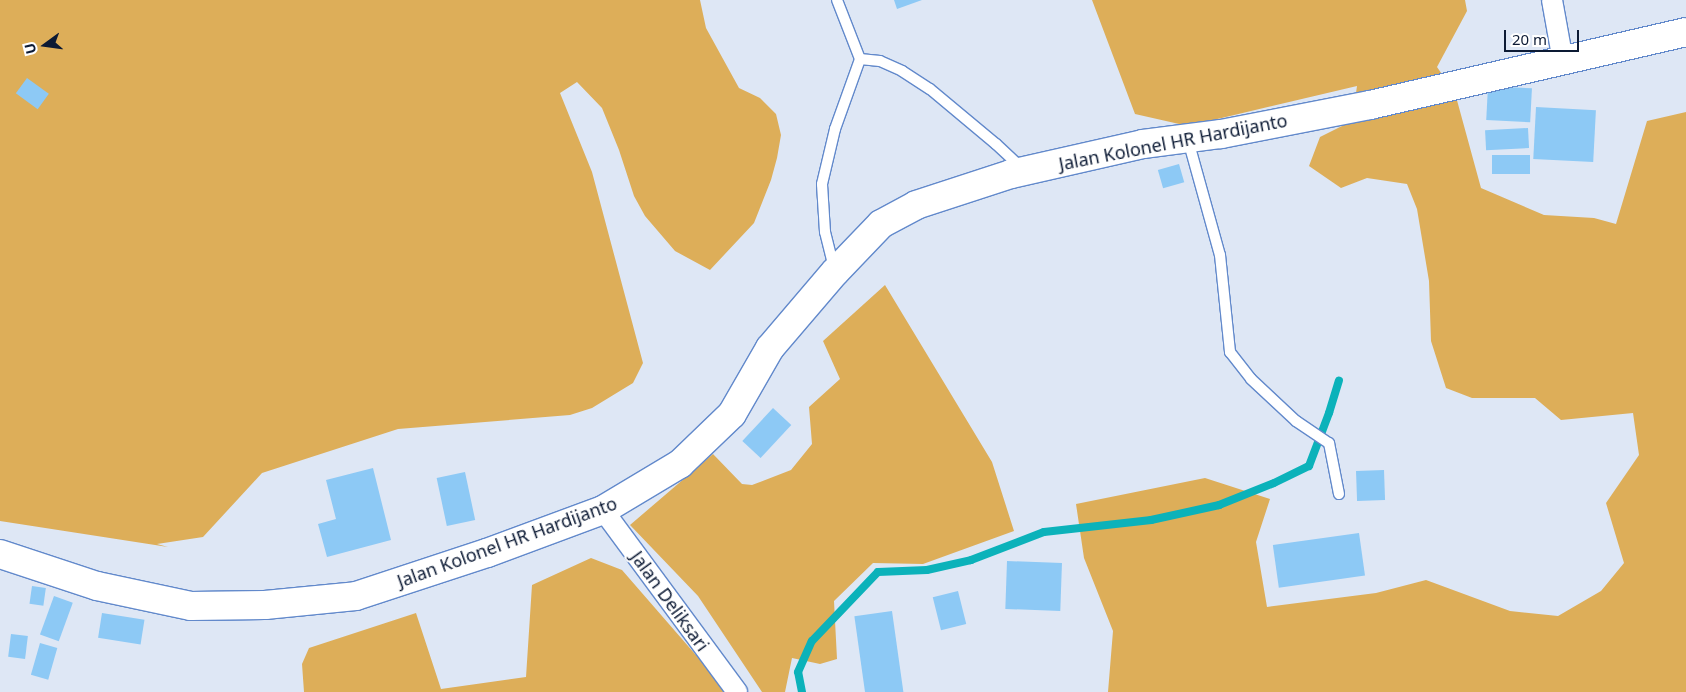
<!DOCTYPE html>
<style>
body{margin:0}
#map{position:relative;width:1686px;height:692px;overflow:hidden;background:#dee7f5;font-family:"Noto Sans",sans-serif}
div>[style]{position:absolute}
.forest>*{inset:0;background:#ddae59}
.stream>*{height:8px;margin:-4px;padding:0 4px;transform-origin:4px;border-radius:4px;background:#0bb2ba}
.building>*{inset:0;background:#8dc9f5;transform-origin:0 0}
.roads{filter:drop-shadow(1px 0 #6289cb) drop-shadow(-1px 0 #6289cb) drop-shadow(0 1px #6289cb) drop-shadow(0 -1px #6289cb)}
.service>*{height:10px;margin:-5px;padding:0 5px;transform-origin:5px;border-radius:5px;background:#fff}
.minor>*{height:20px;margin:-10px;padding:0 10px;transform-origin:10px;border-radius:10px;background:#fff}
.secondary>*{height:28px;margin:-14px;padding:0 14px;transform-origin:14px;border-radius:14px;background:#fff}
span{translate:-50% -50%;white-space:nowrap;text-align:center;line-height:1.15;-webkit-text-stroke:4px #fff;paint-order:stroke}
.street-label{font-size:18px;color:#0c1a34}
.north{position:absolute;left:20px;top:20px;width:50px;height:50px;-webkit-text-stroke:4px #fff;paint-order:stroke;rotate:256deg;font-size:14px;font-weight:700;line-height:20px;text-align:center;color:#0c1a34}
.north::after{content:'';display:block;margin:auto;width:18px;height:22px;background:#0c1a34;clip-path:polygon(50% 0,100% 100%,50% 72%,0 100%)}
.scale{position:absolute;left:1504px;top:30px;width:75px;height:22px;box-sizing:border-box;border:2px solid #0c1a34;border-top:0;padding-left:6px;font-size:15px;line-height:18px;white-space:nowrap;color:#0c1a34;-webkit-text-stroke:4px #fff;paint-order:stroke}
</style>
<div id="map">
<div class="forest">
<div style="clip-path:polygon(0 0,700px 0,706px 28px,739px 88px,760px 98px,776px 114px,781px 135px,777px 158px,771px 180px,754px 223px,710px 270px,675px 251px,645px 216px,634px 196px,619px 150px,602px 108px,577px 82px,560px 93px,592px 172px,643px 363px,633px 383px,592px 408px,570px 415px,398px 429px,262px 473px,203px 537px,157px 544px,168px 547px,0 521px)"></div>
<div style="clip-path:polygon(1092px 0,1465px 0,1467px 11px,1437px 67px,1455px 93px,1481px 188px,1544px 215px,1594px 218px,1616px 224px,1647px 121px,1686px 112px,1686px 692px,1108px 692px,1113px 631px,1084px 558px,1076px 504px,1205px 478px,1270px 499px,1256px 542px,1267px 607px,1376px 593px,1426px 580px,1510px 611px,1558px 616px,1601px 591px,1624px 563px,1606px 503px,1639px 455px,1633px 413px,1561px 420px,1535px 398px,1472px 398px,1446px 388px,1431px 341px,1429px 281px,1417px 209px,1407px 184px,1367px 178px,1341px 188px,1309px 166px,1320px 137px,1352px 121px,1357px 86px,1188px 126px,1135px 114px)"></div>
<div style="clip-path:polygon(885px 285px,992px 462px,1014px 531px,923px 564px,873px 563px,834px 601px,837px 659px,820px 664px,792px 658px,785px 692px,762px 692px,698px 596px,630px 525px,713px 454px,742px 484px,752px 485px,791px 470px,812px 444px,809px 407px,840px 379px,823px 341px)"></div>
<div style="clip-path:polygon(591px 558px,622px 570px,728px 692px,304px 692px,302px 664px,309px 648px,416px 613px,441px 689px,526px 677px,532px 585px)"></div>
</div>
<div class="stream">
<div style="left:802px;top:692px;width:20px;rotate:-101deg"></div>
<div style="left:798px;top:672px;width:34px;rotate:-66deg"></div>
<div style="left:812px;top:641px;width:95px;rotate:-46.3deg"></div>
<div style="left:878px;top:572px;width:49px;rotate:-2.3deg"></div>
<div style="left:927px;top:570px;width:45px;rotate:-12.8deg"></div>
<div style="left:971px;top:560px;width:78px;rotate:-21deg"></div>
<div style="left:1044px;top:532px;width:108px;rotate:-6.4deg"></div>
<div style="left:1151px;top:520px;width:70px;rotate:-12.4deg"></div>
<div style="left:1219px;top:505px;width:59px;rotate:-21.8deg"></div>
<div style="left:1274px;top:483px;width:39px;rotate:-26deg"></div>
<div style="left:1309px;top:466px;width:57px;rotate:-69.3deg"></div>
<div style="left:1329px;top:413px;width:34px;rotate:-73deg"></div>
</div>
<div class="building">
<div style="clip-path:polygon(894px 0,922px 0,897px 9px)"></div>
<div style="left:27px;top:78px;width:27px;height:19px;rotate:36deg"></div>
<div style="left:1488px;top:86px;width:44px;height:34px;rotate:3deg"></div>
<div style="left:1536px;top:107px;width:60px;height:52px;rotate:3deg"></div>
<div style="left:1528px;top:128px;width:20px;height:43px;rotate:87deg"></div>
<div style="left:1530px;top:155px;width:19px;height:38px;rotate:90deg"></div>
<div style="left:1179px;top:164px;width:19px;height:22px;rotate:74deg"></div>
<div style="left:773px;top:408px;width:25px;height:45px;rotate:43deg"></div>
<div style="clip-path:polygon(373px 468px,391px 540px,327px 557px,318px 524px,336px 519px,326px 480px)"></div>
<div style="left:1384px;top:470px;width:30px;height:28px;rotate:88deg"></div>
<div style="left:465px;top:472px;width:49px;height:29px;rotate:78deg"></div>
<div style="left:1359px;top:533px;width:43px;height:87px;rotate:82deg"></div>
<div style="left:1007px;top:561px;width:55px;height:48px;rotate:2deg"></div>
<div style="left:32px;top:586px;width:14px;height:18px;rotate:8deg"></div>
<div style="left:958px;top:591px;width:34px;height:26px;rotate:76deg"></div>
<div style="left:54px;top:596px;width:20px;height:41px;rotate:20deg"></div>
<div style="left:892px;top:611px;width:82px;height:38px;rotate:82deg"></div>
<div style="left:102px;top:613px;width:43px;height:25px;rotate:9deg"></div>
<div style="left:11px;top:634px;width:17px;height:23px;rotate:7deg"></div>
<div style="left:40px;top:643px;width:18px;height:33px;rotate:16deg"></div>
</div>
<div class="roads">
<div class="service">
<div style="left:860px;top:59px;width:20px;rotate:6deg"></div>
<div style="left:880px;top:61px;width:24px;rotate:24deg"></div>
<div style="left:902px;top:71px;width:33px;rotate:33deg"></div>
<div style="left:930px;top:89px;width:86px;rotate:39.8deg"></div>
<div style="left:996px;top:144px;width:35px;rotate:43deg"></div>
<div style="left:1188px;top:140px;width:119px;rotate:74.5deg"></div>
<div style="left:1220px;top:255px;width:98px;rotate:84.1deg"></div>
<div style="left:1230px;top:352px;width:34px;rotate:52deg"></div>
<div style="left:1251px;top:379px;width:62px;rotate:43deg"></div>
<div style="left:1296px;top:421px;width:40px;rotate:34deg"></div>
<div style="left:1329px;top:443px;width:52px;rotate:78.9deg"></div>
<div style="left:834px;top:268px;width:37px;rotate:-104deg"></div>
<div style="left:825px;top:232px;width:48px;rotate:-93.6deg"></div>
<div style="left:822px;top:184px;width:57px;rotate:-76.7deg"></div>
<div style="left:835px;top:129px;width:74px;rotate:-70.3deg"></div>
<div style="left:860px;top:59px;width:63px;rotate:-111.3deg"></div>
</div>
<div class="minor">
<div style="left:1552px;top:0;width:62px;rotate:79.8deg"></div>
<div style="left:603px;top:510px;width:226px;rotate:53.6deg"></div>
</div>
<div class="secondary">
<div style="left:0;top:554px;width:102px;rotate:18.3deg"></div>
<div style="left:97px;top:586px;width:96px;rotate:12deg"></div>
<div style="left:191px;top:606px;width:74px;rotate:-0.8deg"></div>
<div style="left:265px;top:605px;width:91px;rotate:-5.6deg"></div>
<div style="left:356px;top:596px;width:138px;rotate:-18.2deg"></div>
<div style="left:487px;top:553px;width:124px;rotate:-20.3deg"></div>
<div style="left:603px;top:510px;width:90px;rotate:-30.9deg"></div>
<div style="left:680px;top:464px;width:72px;rotate:-43.9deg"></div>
<div style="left:732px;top:414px;width:76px;rotate:-60.1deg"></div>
<div style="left:770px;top:348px;width:100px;rotate:-49.5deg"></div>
<div style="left:835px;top:272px;width:66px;rotate:-46.2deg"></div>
<div style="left:881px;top:224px;width:40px;rotate:-28deg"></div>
<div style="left:916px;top:205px;width:100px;rotate:-18.1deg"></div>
<div style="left:1011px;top:174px;width:135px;rotate:-12.8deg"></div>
<div style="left:1143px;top:144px;width:79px;rotate:-7.3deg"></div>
<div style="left:1221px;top:134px;width:152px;rotate:-11deg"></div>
<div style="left:1370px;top:105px;width:324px;rotate:-13deg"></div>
</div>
</div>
<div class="street-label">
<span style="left:1173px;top:142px;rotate:-11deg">Jalan Kolonel HR Hardijanto</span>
<span style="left:507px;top:542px;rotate:-20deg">Jalan Kolonel HR Hardijanto</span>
<span style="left:670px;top:601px;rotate:54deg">Jalan Deliksari</span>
</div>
<div class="north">U</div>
<div class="scale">20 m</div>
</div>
